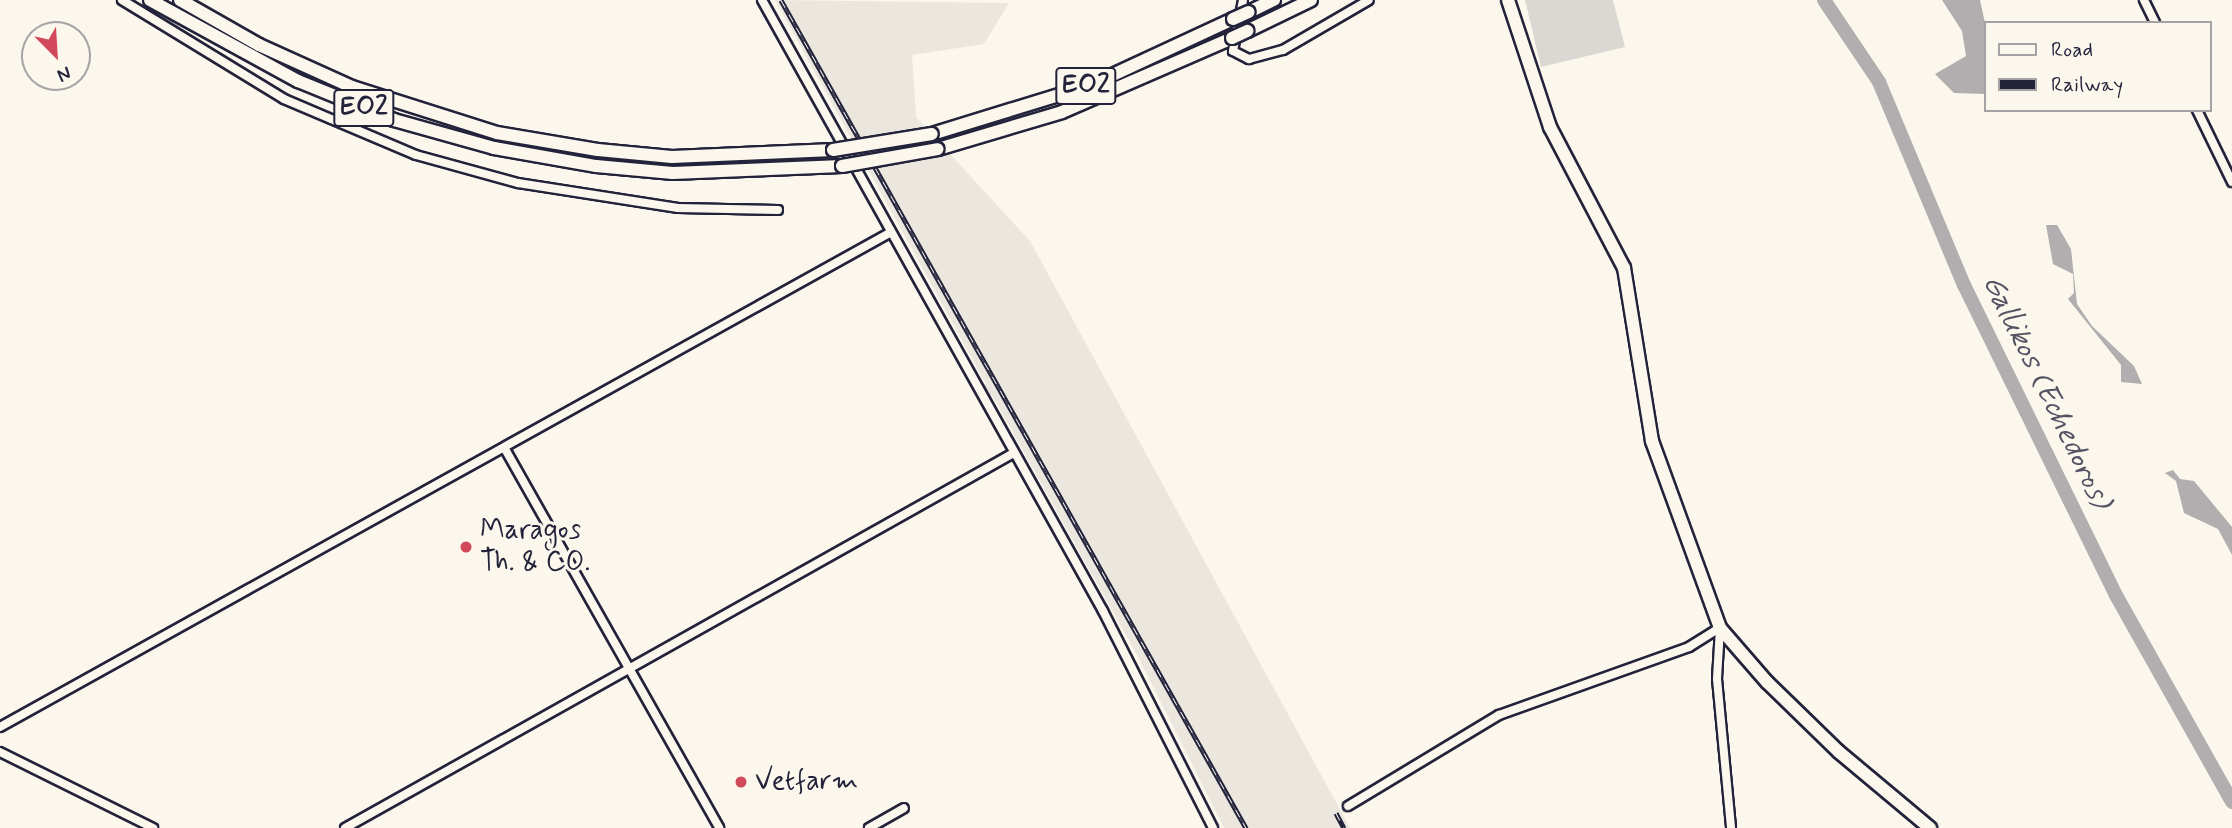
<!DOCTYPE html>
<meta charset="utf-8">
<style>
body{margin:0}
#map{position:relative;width:2232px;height:828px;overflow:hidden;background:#fbf7ec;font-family:Mynerve,sans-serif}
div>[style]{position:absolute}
.built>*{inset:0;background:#ebe7df}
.green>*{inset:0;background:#dbd8d3}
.water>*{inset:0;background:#b1aeb0}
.river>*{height:14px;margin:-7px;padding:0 7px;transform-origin:7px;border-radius:7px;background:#b1aeb0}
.roads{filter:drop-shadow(2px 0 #22223b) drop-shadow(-2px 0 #22223b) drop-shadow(0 2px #22223b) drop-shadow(0 -2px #22223b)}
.street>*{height:8px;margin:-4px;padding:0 4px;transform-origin:4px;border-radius:4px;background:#fbf7ec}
.secondary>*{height:12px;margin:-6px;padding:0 6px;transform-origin:6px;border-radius:6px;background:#fbf7ec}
.primary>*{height:12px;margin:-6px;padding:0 6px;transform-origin:6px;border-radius:6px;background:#fbf7ec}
.rail>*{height:5px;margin-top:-2.5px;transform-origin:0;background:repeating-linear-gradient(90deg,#fbf7ec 0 8px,#22223b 0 16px);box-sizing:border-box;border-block:2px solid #22223b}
.bridges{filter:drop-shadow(2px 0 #22223b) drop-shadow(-2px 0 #22223b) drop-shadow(0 2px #22223b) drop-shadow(0 -2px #22223b)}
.primary-bridge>*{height:12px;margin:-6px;padding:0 6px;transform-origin:6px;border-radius:6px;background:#fbf7ec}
.dots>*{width:19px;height:19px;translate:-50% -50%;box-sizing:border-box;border:4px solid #fbf7ec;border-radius:50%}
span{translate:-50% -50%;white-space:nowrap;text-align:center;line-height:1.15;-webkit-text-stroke:6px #fbf7ec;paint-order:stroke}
.shield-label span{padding:2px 5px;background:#fbf7ec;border:2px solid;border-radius:5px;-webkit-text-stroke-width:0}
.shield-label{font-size:26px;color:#22223b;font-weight:700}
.poi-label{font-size:28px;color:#22223b}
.left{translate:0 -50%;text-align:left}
.water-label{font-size:30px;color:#545364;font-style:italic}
.legend{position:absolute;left:1984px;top:21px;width:228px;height:91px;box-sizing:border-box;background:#fbf7ec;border:2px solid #a4a2a5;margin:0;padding:9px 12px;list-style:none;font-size:21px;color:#22223b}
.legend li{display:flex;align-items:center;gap:14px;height:35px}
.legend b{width:35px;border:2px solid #a4a2a5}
.north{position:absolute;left:21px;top:21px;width:70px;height:70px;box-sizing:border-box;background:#fbf7ec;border:2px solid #a4a2a5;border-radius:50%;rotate:156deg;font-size:19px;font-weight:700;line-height:28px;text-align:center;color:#22223b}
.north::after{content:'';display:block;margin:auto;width:24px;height:32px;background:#d1495b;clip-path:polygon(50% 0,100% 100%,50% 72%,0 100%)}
</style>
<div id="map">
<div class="built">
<div style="clip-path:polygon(775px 0,1009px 3px,984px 44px,912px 55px,916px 117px,1030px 241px,1350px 828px,1224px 828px,1138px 657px,992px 395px,988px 398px,982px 387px,986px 384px)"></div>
</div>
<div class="green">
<div style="clip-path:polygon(1525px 0,1613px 0,1625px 47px,1541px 67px)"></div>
</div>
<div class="water">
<div style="clip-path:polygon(1942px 0,1980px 0,1985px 23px,1985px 94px,1954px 93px,1935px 74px,1966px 56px,1962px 31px)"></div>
<div style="clip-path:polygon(2046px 225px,2057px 225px,2071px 249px,2077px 304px,2092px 326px,2134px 366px,2142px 384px,2121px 382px,2121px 365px,2068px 299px,2074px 293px,2073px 274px,2053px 264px)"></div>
<div style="clip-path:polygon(2173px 470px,2180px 479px,2194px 481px,2232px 527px,2232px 555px,2218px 529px,2184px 513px,2176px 481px,2165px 473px)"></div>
</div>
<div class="river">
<div style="left:1824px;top:0;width:99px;rotate:56.1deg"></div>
<div style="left:1879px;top:82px;width:220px;rotate:67.3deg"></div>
<div style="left:1964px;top:285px;width:347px;rotate:63.9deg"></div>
<div style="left:2117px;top:597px;width:235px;rotate:60.7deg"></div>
</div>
<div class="roads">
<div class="street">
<div style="left:122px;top:0;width:190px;rotate:31.4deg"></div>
<div style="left:284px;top:99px;width:143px;rotate:23deg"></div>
<div style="left:416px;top:155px;width:106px;rotate:15.4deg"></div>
<div style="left:518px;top:183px;width:162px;rotate:8.9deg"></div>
<div style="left:678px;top:208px;width:100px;rotate:1.1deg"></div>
<div style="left:762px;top:0;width:700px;rotate:60.83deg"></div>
<div style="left:1103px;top:611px;width:243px;rotate:63.1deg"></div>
<div style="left:1243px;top:0;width:52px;rotate:101.1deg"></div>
<div style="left:1233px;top:51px;width:18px;rotate:27deg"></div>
<div style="left:1249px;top:59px;width:35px;rotate:-15deg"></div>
<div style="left:1283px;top:50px;width:99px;rotate:-30.2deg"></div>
<div style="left:2144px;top:0;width:25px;rotate:64deg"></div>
<div style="left:2197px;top:110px;width:80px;rotate:64.1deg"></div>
<div style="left:505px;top:449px;width:435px;rotate:60.5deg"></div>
<div style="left:1720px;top:628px;width:51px;rotate:93.4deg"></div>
<div style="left:1717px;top:679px;width:150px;rotate:84.6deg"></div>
<div style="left:0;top:727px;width:1019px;rotate:-29.05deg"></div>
<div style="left:0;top:752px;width:171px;rotate:26.4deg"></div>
<div style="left:1348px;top:806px;width:176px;rotate:-31.1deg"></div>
<div style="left:1499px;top:715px;width:202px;rotate:-19.7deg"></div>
<div style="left:1689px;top:647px;width:36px;rotate:-32deg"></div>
<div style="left:345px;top:828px;width:765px;rotate:-29.28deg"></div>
<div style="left:869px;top:828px;width:40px;rotate:-29.7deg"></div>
</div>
<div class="secondary">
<div style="left:1508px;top:0;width:134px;rotate:71.7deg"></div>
<div style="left:1550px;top:127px;width:159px;rotate:62.3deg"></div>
<div style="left:1624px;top:268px;width:175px;rotate:80.8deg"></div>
<div style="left:1652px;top:441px;width:199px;rotate:70deg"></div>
<div style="left:1720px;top:628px;width:72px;rotate:49deg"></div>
<div style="left:1767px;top:682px;width:100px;rotate:44.2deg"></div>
<div style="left:1839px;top:752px;width:119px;rotate:39.9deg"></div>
</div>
<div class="primary">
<div style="left:150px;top:0;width:169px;rotate:28.7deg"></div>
<div style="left:298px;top:81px;width:104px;rotate:22.1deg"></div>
<div style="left:394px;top:120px;width:104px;rotate:15.6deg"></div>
<div style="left:494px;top:148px;width:104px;rotate:10deg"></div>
<div style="left:596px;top:166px;width:77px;rotate:5.2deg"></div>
<div style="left:673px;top:173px;width:169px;rotate:-2.4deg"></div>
<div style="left:180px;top:0;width:91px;rotate:29.7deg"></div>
<div style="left:259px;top:45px;width:102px;rotate:24.3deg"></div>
<div style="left:352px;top:87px;width:152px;rotate:17.6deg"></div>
<div style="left:497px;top:133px;width:102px;rotate:9.6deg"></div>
<div style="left:598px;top:150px;width:74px;rotate:5.4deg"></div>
<div style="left:672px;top:157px;width:161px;rotate:-2.5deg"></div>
<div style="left:1249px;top:12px;width:28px;rotate:-26deg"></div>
<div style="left:1247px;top:31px;width:71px;rotate:-25.8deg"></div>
<div style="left:932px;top:134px;width:166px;rotate:-17.1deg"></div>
<div style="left:1091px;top:85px;width:157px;rotate:-24.9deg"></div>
<div style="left:938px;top:149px;width:129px;rotate:-16.6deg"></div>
<div style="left:1062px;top:112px;width:185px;rotate:-23.5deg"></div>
</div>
</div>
<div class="rail">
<div style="left:781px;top:0;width:950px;rotate:60.68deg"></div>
<div style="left:1336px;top:813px;width:17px;rotate:62deg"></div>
</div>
<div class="bridges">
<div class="primary-bridge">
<div style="left:1233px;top:19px;width:17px;rotate:-24deg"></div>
<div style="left:1232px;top:38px;width:17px;rotate:-25deg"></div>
<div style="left:833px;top:150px;width:100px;rotate:-9.2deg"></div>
<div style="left:842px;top:166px;width:97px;rotate:-10deg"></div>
</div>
</div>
<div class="dots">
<div style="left:466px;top:547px;background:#d1495b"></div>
<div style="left:741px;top:782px;background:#d1495b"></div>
</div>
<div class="shield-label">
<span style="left:1086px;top:86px">ΕΟ2</span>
<span style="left:364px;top:108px">ΕΟ2</span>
</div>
<div class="poi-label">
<span class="left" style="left:480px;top:547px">Maragos<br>Th. &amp; CO.</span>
<span class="left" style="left:755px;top:782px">Vetfarm</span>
</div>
<div class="water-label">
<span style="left:2046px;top:392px;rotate:64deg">Gallikos (Echedoros)</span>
</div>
<ul class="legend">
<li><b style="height:9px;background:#fbf7ec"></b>Road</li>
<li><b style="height:9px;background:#22223b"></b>Railway</li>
</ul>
<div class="north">N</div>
</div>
